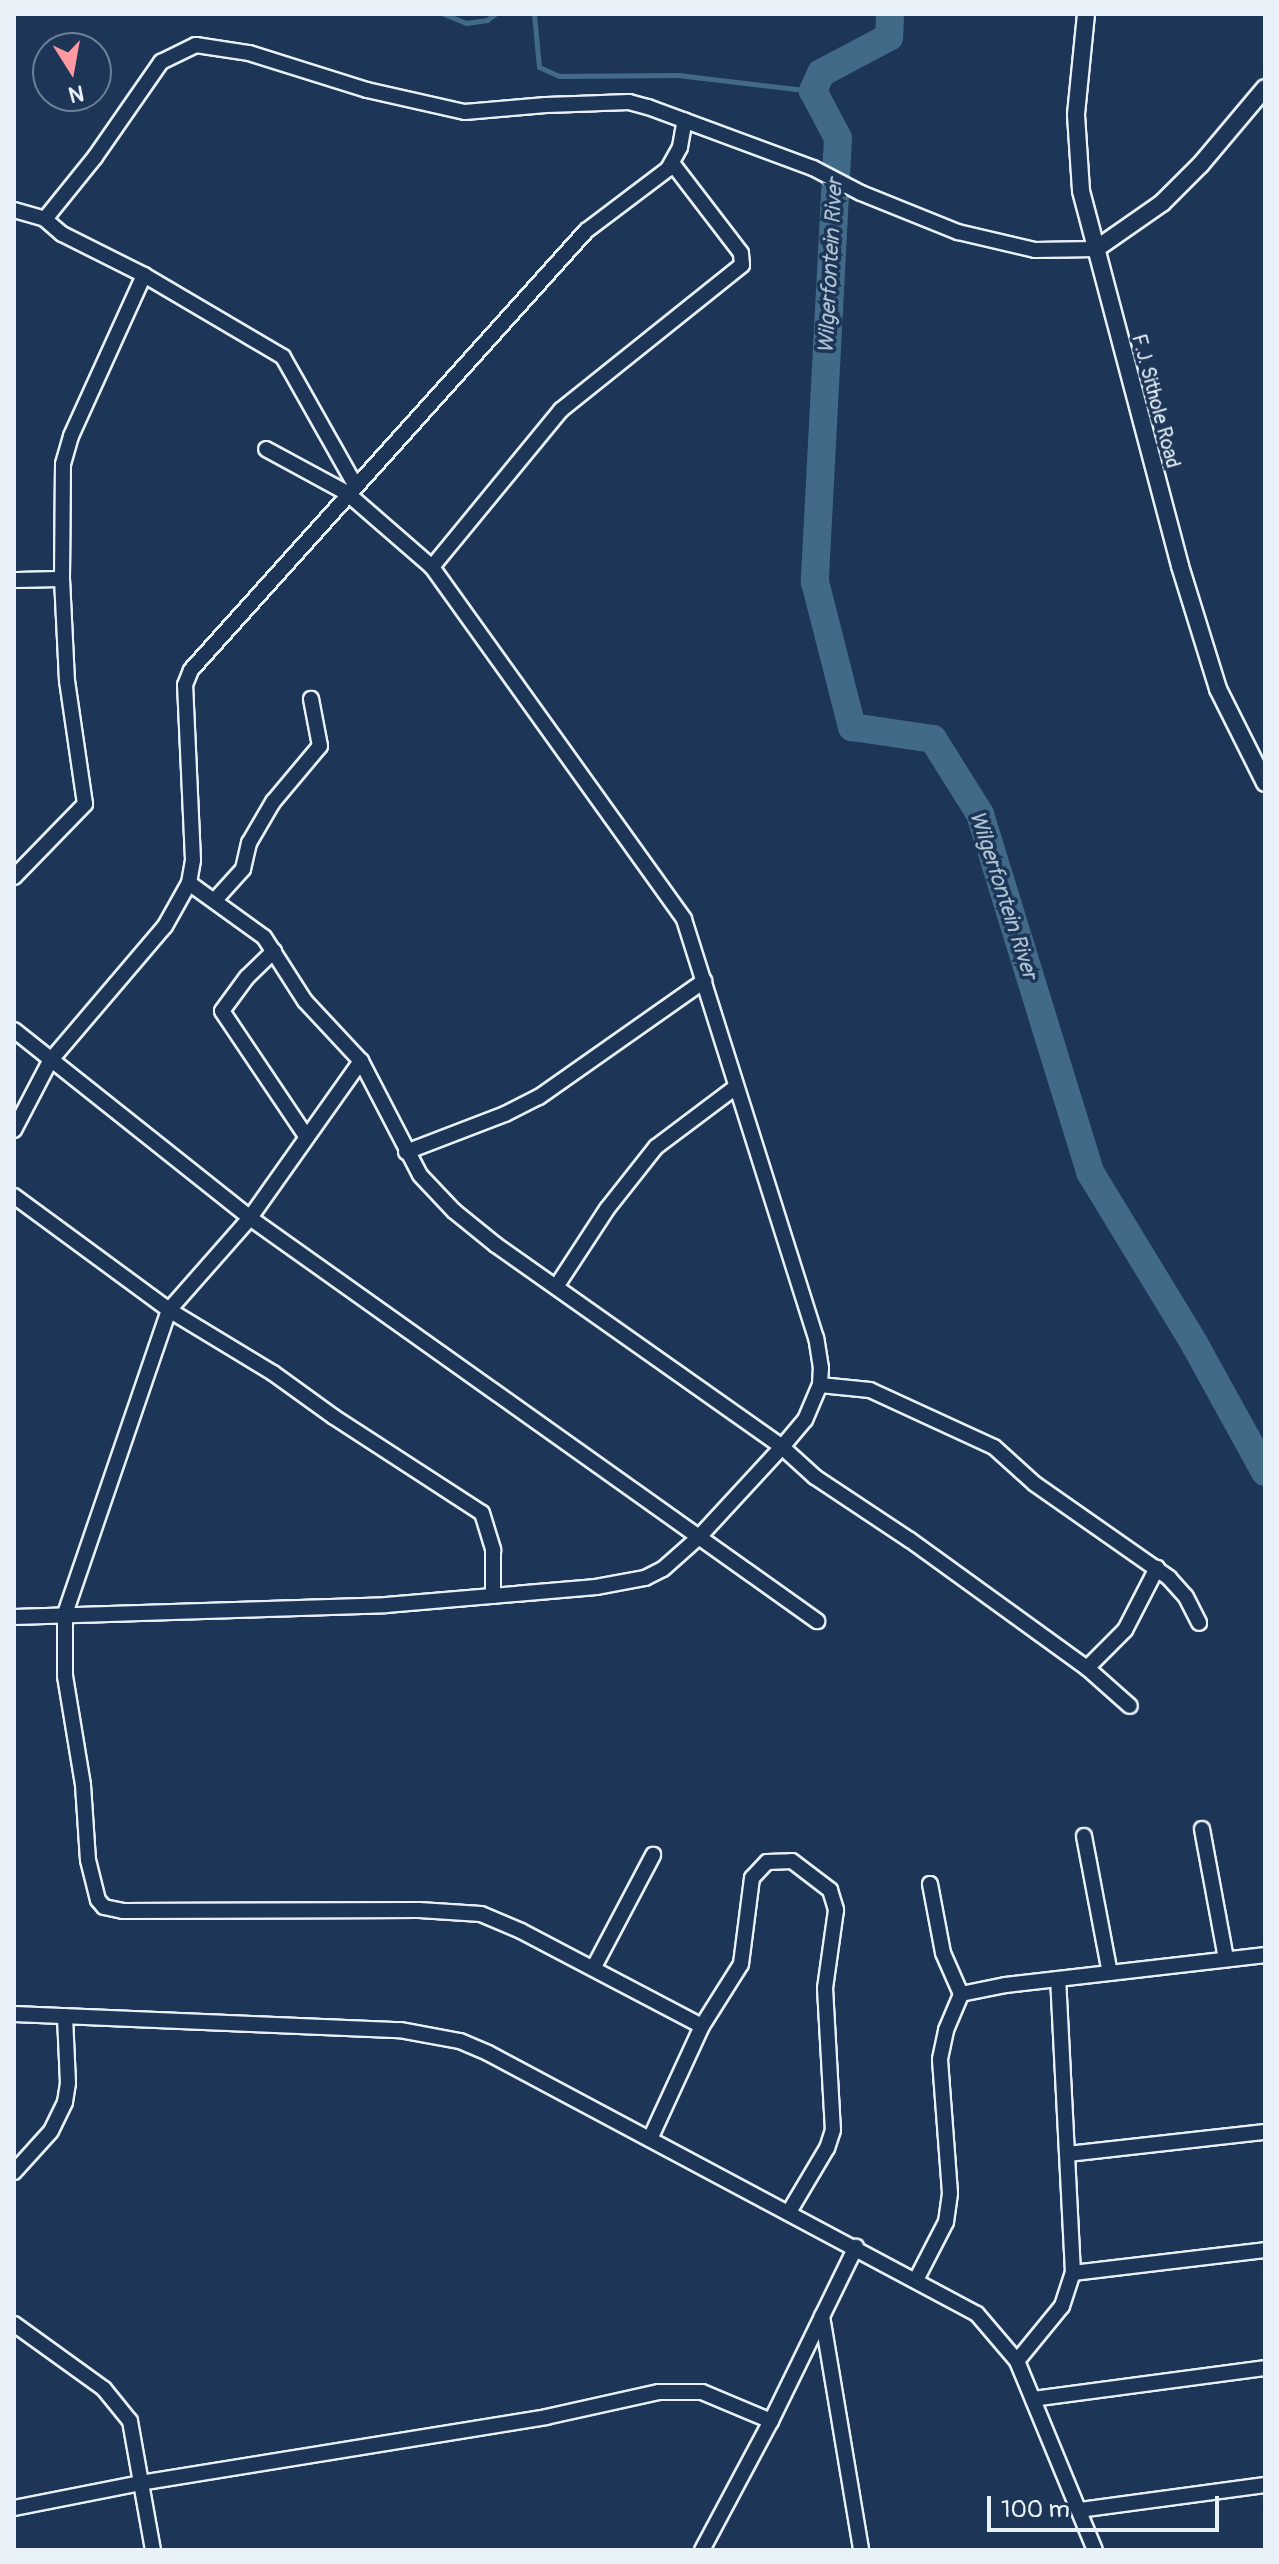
<!DOCTYPE html>
<style>
body{margin:0}
#map{position:relative;width:1279px;height:2564px;overflow:hidden;background:#1d3557;font-family:Pangolin,sans-serif}
div>[style]{position:absolute}
.stream>*{height:5px;margin:-2.5px;padding:0 2.5px;transform-origin:2.5px;border-radius:2.5px;background:#416a89}
.river>*{height:28px;margin:-14px;padding:0 14px;transform-origin:14px;border-radius:14px;background:#416a89}
.roads{filter:drop-shadow(2px 0 #e8f1f8) drop-shadow(-2px 0 #e8f1f8) drop-shadow(0 2px #e8f1f8) drop-shadow(0 -2px #e8f1f8)}
.minor>*{height:14px;margin:-7px;padding:0 7px;transform-origin:7px;border-radius:7px;background:#1d3557}
.tertiary>*{height:16px;margin:-8px;padding:0 8px;transform-origin:8px;border-radius:8px;background:#1d3557}
span{translate:-50% -50%;white-space:nowrap;text-align:center;line-height:1.15;-webkit-text-stroke:7px #1d3557;paint-order:stroke}
.street-label{font-size:20px;color:#e8f1f8}
.water-label{font-size:22px;color:#aec2d1;font-style:italic}
.frame{position:absolute;inset:0;border:16px solid #e8f1f8;pointer-events:none}
.north{position:absolute;left:32px;top:32px;width:80px;height:80px;box-sizing:border-box;background:#1d3557;border:2px solid #6e8097;border-radius:50%;rotate:169deg;font-size:22px;font-weight:700;line-height:32px;text-align:center;color:#e8f1f8}
.north::after{content:'';display:block;margin:auto;width:28px;height:36px;background:#ff9aa2;clip-path:polygon(50% 0,100% 100%,50% 72%,0 100%)}
.scale{position:absolute;left:987px;top:2496px;width:232px;height:36px;box-sizing:border-box;border:4px solid #e8f1f8;border-top:0;padding-left:10px;font-size:24px;line-height:28px;white-space:nowrap;color:#e8f1f8;-webkit-text-stroke:6px #1d3557;paint-order:stroke}
</style>
<div id="map">
<div class="stream">
<div style="left:444px;top:14px;width:24px;rotate:22deg"></div>
<div style="left:466px;top:23px;width:21px;rotate:-8deg"></div>
<div style="left:487px;top:20px;width:10px;rotate:-37deg"></div>
<div style="left:534px;top:14px;width:53px;rotate:84.6deg"></div>
<div style="left:539px;top:67px;width:22px;rotate:24deg"></div>
<div style="left:559px;top:76px;width:119px;rotate:-0.5deg"></div>
<div style="left:678px;top:75px;width:136px;rotate:6.8deg"></div>
</div>
<div class="river">
<div style="left:890px;top:14px;width:23px;rotate:92deg"></div>
<div style="left:889px;top:37px;width:77px;rotate:152.1deg"></div>
<div style="left:821px;top:73px;width:20px;rotate:114deg"></div>
<div style="left:813px;top:91px;width:53px;rotate:62deg"></div>
<div style="left:838px;top:138px;width:445px;rotate:93deg"></div>
<div style="left:815px;top:582px;width:150px;rotate:75.7deg"></div>
<div style="left:852px;top:727px;width:82px;rotate:8.4deg"></div>
<div style="left:933px;top:739px;width:89px;rotate:57.9deg"></div>
<div style="left:980px;top:814px;width:375px;rotate:72.9deg"></div>
<div style="left:1090px;top:1172px;width:202px;rotate:58.7deg"></div>
<div style="left:1195px;top:1345px;width:145px;rotate:61.1deg"></div>
</div>
<div class="roads">
<div class="minor">
<div style="left:14px;top:210px;width:32px;rotate:16deg"></div>
<div style="left:45px;top:219px;width:80px;rotate:-51.1deg"></div>
<div style="left:95px;top:157px;width:116px;rotate:-55.2deg"></div>
<div style="left:161px;top:62px;width:39px;rotate:-26deg"></div>
<div style="left:196px;top:45px;width:54px;rotate:8.6deg"></div>
<div style="left:249px;top:53px;width:124px;rotate:17.4deg"></div>
<div style="left:367px;top:90px;width:100px;rotate:12.7deg"></div>
<div style="left:465px;top:112px;width:81px;rotate:-4.9deg"></div>
<div style="left:546px;top:105px;width:83px;rotate:-2.1deg"></div>
<div style="left:629px;top:102px;width:20px;rotate:15deg"></div>
<div style="left:648px;top:107px;width:176px;rotate:20.3deg"></div>
<div style="left:813px;top:168px;width:54px;rotate:27.5deg"></div>
<div style="left:861px;top:193px;width:105px;rotate:21.9deg"></div>
<div style="left:958px;top:232px;width:79px;rotate:13.2deg"></div>
<div style="left:1035px;top:250px;width:61px;rotate:-0.9deg"></div>
<div style="left:144px;top:275px;width:161px;rotate:30.5deg"></div>
<div style="left:283px;top:357px;width:147px;rotate:60.6deg"></div>
<div style="left:432px;top:567px;width:203px;rotate:-50.6deg"></div>
<div style="left:561px;top:410px;width:232px;rotate:-38.7deg"></div>
<div style="left:742px;top:265px;width:12px;rotate:-95deg"></div>
<div style="left:741px;top:253px;width:113px;rotate:-127.5deg"></div>
<div style="left:14px;top:580px;width:48px;rotate:-1.2deg"></div>
<div style="left:14px;top:877px;width:102px;rotate:-45.8deg"></div>
<div style="left:85px;top:804px;width:124px;rotate:-98.3deg"></div>
<div style="left:67px;top:681px;width:102px;rotate:-92.8deg"></div>
<div style="left:62px;top:579px;width:115px;rotate:-89.5deg"></div>
<div style="left:63px;top:464px;width:29px;rotate:-74deg"></div>
<div style="left:71px;top:436px;width:177px;rotate:-65.6deg"></div>
<div style="left:144px;top:275px;width:92px;rotate:-153.4deg"></div>
<div style="left:62px;top:234px;width:23px;rotate:-139deg"></div>
<div style="left:189px;top:883px;width:92px;rotate:35.8deg"></div>
<div style="left:264px;top:937px;width:76px;rotate:57.4deg"></div>
<div style="left:305px;top:1001px;width:82px;rotate:47deg"></div>
<div style="left:361px;top:1061px;width:128px;rotate:62.6deg"></div>
<div style="left:420px;top:1175px;width:50px;rotate:46.6deg"></div>
<div style="left:454px;top:1211px;width:54px;rotate:39deg"></div>
<div style="left:496px;top:1245px;width:350px;rotate:35.2deg"></div>
<div style="left:782px;top:1447px;width:45px;rotate:42.3deg"></div>
<div style="left:815px;top:1477px;width:114px;rotate:33.6deg"></div>
<div style="left:910px;top:1540px;width:218px;rotate:35.9deg"></div>
<div style="left:1087px;top:1668px;width:57px;rotate:41.5deg"></div>
<div style="left:215px;top:900px;width:42px;rotate:-47.9deg"></div>
<div style="left:243px;top:869px;width:27px;rotate:-77deg"></div>
<div style="left:249px;top:843px;width:48px;rotate:-59.7deg"></div>
<div style="left:273px;top:802px;width:73px;rotate:-50deg"></div>
<div style="left:320px;top:746px;width:48px;rotate:-100.8deg"></div>
<div style="left:274px;top:951px;width:37px;rotate:136deg"></div>
<div style="left:247px;top:977px;width:42px;rotate:126.3deg"></div>
<div style="left:222px;top:1011px;width:151px;rotate:56.1deg"></div>
<div style="left:14px;top:1030px;width:302px;rotate:38.5deg"></div>
<div style="left:250px;top:1218px;width:696px;rotate:35.4deg"></div>
<div style="left:361px;top:1061px;width:192px;rotate:125.3deg"></div>
<div style="left:250px;top:1218px;width:123px;rotate:131.4deg"></div>
<div style="left:169px;top:1310px;width:320px;rotate:108.9deg"></div>
<div style="left:65px;top:1613px;width:63px;rotate:90deg"></div>
<div style="left:65px;top:1676px;width:110px;rotate:80.6deg"></div>
<div style="left:83px;top:1785px;width:75px;rotate:86.2deg"></div>
<div style="left:88px;top:1860px;width:41px;rotate:76deg"></div>
<div style="left:98px;top:1900px;width:9px;rotate:49deg"></div>
<div style="left:104px;top:1907px;width:19px;rotate:12deg"></div>
<div style="left:123px;top:1911px;width:296px;rotate:-0.2deg"></div>
<div style="left:419px;top:1910px;width:62px;rotate:3.7deg"></div>
<div style="left:481px;top:1914px;width:43px;rotate:23deg"></div>
<div style="left:521px;top:1931px;width:204px;rotate:27.7deg"></div>
<div style="left:14px;top:1130px;width:78px;rotate:-62.4deg"></div>
<div style="left:50px;top:1061px;width:177px;rotate:-49.6deg"></div>
<div style="left:165px;top:926px;width:49px;rotate:-60.8deg"></div>
<div style="left:189px;top:883px;width:23px;rotate:-80deg"></div>
<div style="left:193px;top:860px;width:175px;rotate:-92.6deg"></div>
<div style="left:185px;top:685px;width:16px;rotate:-68deg"></div>
<div style="left:191px;top:670px;width:591px;rotate:-48.02deg"></div>
<div style="left:586px;top:231px;width:103px;rotate:-37.1deg"></div>
<div style="left:668px;top:169px;width:25px;rotate:-61deg"></div>
<div style="left:680px;top:147px;width:27px;rotate:-80deg"></div>
<div style="left:406px;top:1152px;width:106px;rotate:-21deg"></div>
<div style="left:505px;top:1114px;width:38px;rotate:-27deg"></div>
<div style="left:539px;top:1097px;width:202px;rotate:-35.1deg"></div>
<div style="left:14px;top:1196px;width:192px;rotate:36.3deg"></div>
<div style="left:169px;top:1310px;width:122px;rotate:31.2deg"></div>
<div style="left:273px;top:1373px;width:75px;rotate:35.8deg"></div>
<div style="left:334px;top:1417px;width:176px;rotate:33deg"></div>
<div style="left:482px;top:1513px;width:39px;rotate:73deg"></div>
<div style="left:493px;top:1550px;width:46px;rotate:90deg"></div>
<div style="left:556px;top:1287px;width:93px;rotate:-56.8deg"></div>
<div style="left:607px;top:1209px;width:79px;rotate:-51.7deg"></div>
<div style="left:656px;top:1147px;width:100px;rotate:-36.9deg"></div>
<div style="left:820px;top:1385px;width:50px;rotate:5.7deg"></div>
<div style="left:870px;top:1390px;width:136px;rotate:24.7deg"></div>
<div style="left:994px;top:1447px;width:55px;rotate:42.1deg"></div>
<div style="left:1035px;top:1484px;width:164px;rotate:35deg"></div>
<div style="left:1169px;top:1578px;width:25px;rotate:48deg"></div>
<div style="left:1186px;top:1597px;width:29px;rotate:63deg"></div>
<div style="left:14px;top:1617px;width:372px;rotate:-1.8deg"></div>
<div style="left:386px;top:1605px;width:211px;rotate:-4.9deg"></div>
<div style="left:596px;top:1587px;width:50px;rotate:-10.4deg"></div>
<div style="left:645px;top:1578px;width:20px;rotate:-27deg"></div>
<div style="left:663px;top:1569px;width:48px;rotate:-41.6deg"></div>
<div style="left:699px;top:1537px;width:122px;rotate:-47.3deg"></div>
<div style="left:782px;top:1447px;width:35px;rotate:-50deg"></div>
<div style="left:805px;top:1420px;width:38px;rotate:-67deg"></div>
<div style="left:820px;top:1385px;width:17px;rotate:-87deg"></div>
<div style="left:821px;top:1368px;width:30px;rotate:-99deg"></div>
<div style="left:816px;top:1338px;width:439px;rotate:-107.5deg"></div>
<div style="left:684px;top:919px;width:433px;rotate:-125.6deg"></div>
<div style="left:432px;top:567px;width:113px;rotate:-139deg"></div>
<div style="left:347px;top:493px;width:92px;rotate:-151.5deg"></div>
<div style="left:1087px;top:1668px;width:54px;rotate:-45deg"></div>
<div style="left:1125px;top:1630px;width:70px;rotate:-62.7deg"></div>
<div style="left:1202px;top:1829px;width:132px;rotate:79.5deg"></div>
<div style="left:1084px;top:1836px;width:139px;rotate:79.3deg"></div>
<div style="left:930px;top:1884px;width:70px;rotate:79.3deg"></div>
<div style="left:943px;top:1953px;width:45px;rotate:66.3deg"></div>
<div style="left:594px;top:1967px;width:127px;rotate:-62.2deg"></div>
<div style="left:14px;top:2014px;width:386px;rotate:2.4deg"></div>
<div style="left:400px;top:2030px;width:61px;rotate:10.4deg"></div>
<div style="left:460px;top:2041px;width:30px;rotate:23deg"></div>
<div style="left:488px;top:2053px;width:554px;rotate:28.09deg"></div>
<div style="left:977px;top:2314px;width:62px;rotate:49.6deg"></div>
<div style="left:1017px;top:2361px;width:204px;rotate:67.6deg"></div>
<div style="left:650px;top:2139px;width:124px;rotate:-65.3deg"></div>
<div style="left:702px;top:2026px;width:73px;rotate:-57.8deg"></div>
<div style="left:741px;top:1964px;width:87px;rotate:-82.7deg"></div>
<div style="left:752px;top:1878px;width:22px;rotate:-47deg"></div>
<div style="left:767px;top:1862px;width:25px;rotate:-2deg"></div>
<div style="left:792px;top:1861px;width:48px;rotate:37.3deg"></div>
<div style="left:830px;top:1890px;width:21px;rotate:73deg"></div>
<div style="left:836px;top:1910px;width:79px;rotate:98deg"></div>
<div style="left:825px;top:1988px;width:142px;rotate:86.8deg"></div>
<div style="left:833px;top:2130px;width:19px;rotate:108deg"></div>
<div style="left:827px;top:2148px;width:74px;rotate:120.7deg"></div>
<div style="left:1068px;top:2154px;width:198px;rotate:-6.4deg"></div>
<div style="left:14px;top:2172px;width:55px;rotate:-47.9deg"></div>
<div style="left:51px;top:2131px;width:32px;rotate:-64deg"></div>
<div style="left:65px;top:2102px;width:19px;rotate:-81deg"></div>
<div style="left:68px;top:2083px;width:67px;rotate:-92.6deg"></div>
<div style="left:1073px;top:2273px;width:193px;rotate:-6.8deg"></div>
<div style="left:916px;top:2280px;width:65px;rotate:-62.7deg"></div>
<div style="left:946px;top:2222px;width:29px;rotate:-82deg"></div>
<div style="left:950px;top:2193px;width:134px;rotate:-94.3deg"></div>
<div style="left:940px;top:2059px;width:30px;rotate:-78deg"></div>
<div style="left:946px;top:2030px;width:39px;rotate:-67deg"></div>
<div style="left:961px;top:1994px;width:46px;rotate:-11.3deg"></div>
<div style="left:1006px;top:1985px;width:261px;rotate:-6.6deg"></div>
<div style="left:822px;top:2316px;width:237px;rotate:80.5deg"></div>
<div style="left:14px;top:2324px;width:111px;rotate:35.8deg"></div>
<div style="left:104px;top:2389px;width:41px;rotate:50.9deg"></div>
<div style="left:130px;top:2421px;width:131px;rotate:79.9deg"></div>
<div style="left:1017px;top:2361px;width:71px;rotate:-50.7deg"></div>
<div style="left:1062px;top:2306px;width:35px;rotate:-72deg"></div>
<div style="left:1073px;top:2273px;width:294px;rotate:-92.9deg"></div>
<div style="left:1033px;top:2399px;width:234px;rotate:-7.6deg"></div>
<div style="left:14px;top:2508px;width:128px;rotate:-11.2deg"></div>
<div style="left:140px;top:2483px;width:411px;rotate:-9.2deg"></div>
<div style="left:546px;top:2417px;width:116px;rotate:-12.5deg"></div>
<div style="left:659px;top:2392px;width:43px"></div>
<div style="left:702px;top:2392px;width:75px;rotate:22.8deg"></div>
<div style="left:1080px;top:2510px;width:187px;rotate:-7.7deg"></div>
<div style="left:702px;top:2550px;width:146px;rotate:-61.9deg"></div>
<div style="left:771px;top:2421px;width:194px;rotate:-64deg"></div>
</div>
<div class="tertiary">
<div style="left:1086px;top:14px;width:101px;rotate:95.7deg"></div>
<div style="left:1076px;top:115px;width:76px;rotate:86.2deg"></div>
<div style="left:1081px;top:191px;width:388px;rotate:75.2deg"></div>
<div style="left:1180px;top:566px;width:129px;rotate:72.8deg"></div>
<div style="left:1218px;top:689px;width:105px;rotate:63.4deg"></div>
<div style="left:1096px;top:249px;width:80px;rotate:-34.9deg"></div>
<div style="left:1162px;top:203px;width:55px;rotate:-45deg"></div>
<div style="left:1201px;top:164px;width:99px;rotate:-49.9deg"></div>
</div>
</div>
<div class="street-label">
<span style="left:1156px;top:401px;rotate:75deg">F.J. Sithole Road</span>
</div>
<div class="water-label">
<span style="left:831px;top:266px;rotate:-87deg">Wilgerfontein River</span>
<span style="left:1003px;top:895px;rotate:72deg">Wilgerfontein River</span>
</div>
<div class="frame"></div>
<div class="north">N</div>
<div class="scale">100 m</div>
</div>
